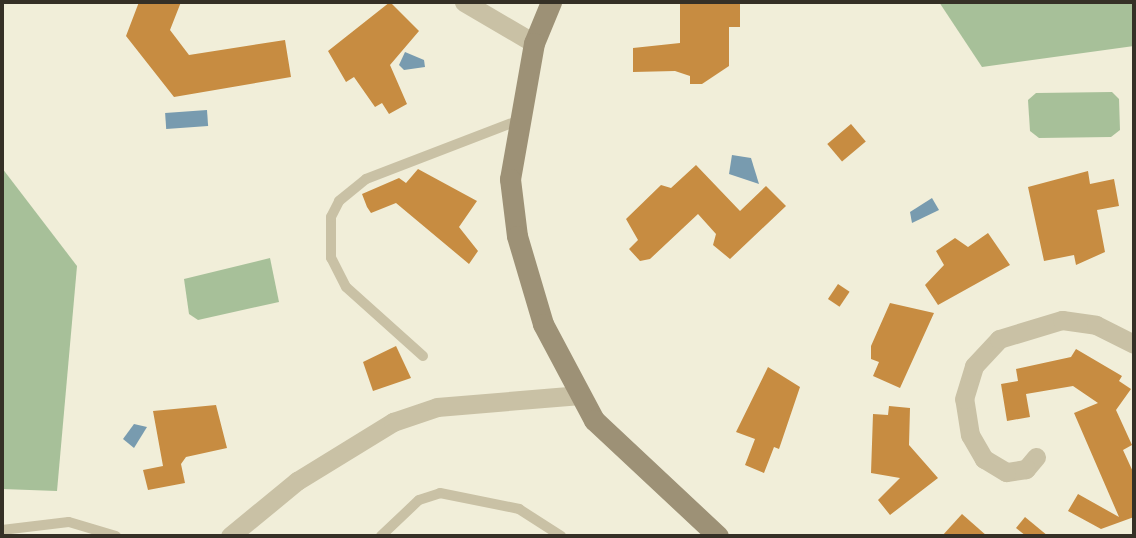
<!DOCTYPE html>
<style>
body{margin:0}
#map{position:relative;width:1136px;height:538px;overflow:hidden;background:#f1eed9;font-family:Helvetica,sans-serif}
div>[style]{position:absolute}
.green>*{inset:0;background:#a7c099}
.water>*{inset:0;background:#789baf;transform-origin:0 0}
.building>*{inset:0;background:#c78c41;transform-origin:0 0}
.lane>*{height:10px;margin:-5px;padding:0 5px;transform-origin:5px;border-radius:5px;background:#c9c1a5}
.street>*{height:19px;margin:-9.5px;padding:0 9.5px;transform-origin:9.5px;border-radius:9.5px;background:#c9c1a5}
.secondary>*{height:21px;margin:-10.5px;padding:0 10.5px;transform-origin:10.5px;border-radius:10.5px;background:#9d9176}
span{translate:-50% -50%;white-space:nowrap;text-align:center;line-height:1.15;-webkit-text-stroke:6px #f9f6e5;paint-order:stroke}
.frame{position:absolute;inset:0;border:4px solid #353026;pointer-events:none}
</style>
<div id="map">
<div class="green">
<div style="clip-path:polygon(939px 2px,1134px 2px,1134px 46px,982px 67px)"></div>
<div style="clip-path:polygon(1112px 92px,1119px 99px,1120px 130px,1111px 137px,1039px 138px,1030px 131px,1028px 100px,1036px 93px)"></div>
<div style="clip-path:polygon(2px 168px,77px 266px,57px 491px,2px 489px)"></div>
<div style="clip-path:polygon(270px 258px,279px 302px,198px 320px,189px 314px,184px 279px)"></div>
</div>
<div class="water">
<div style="clip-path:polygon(405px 52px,424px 60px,425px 67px,404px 70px,399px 65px)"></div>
<div style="left:207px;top:110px;width:16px;height:42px;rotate:86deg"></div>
<div style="clip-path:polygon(732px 155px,751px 158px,759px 184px,729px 174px)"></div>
<div style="clip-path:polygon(932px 198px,939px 210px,912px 223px,910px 212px)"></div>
<div style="clip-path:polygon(134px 424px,147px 427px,134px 448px,123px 439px)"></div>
</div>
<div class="building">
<div style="clip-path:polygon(139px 2px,181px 2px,170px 30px,189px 55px,285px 40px,291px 77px,174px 97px,126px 36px)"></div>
<div style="clip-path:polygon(390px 2px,419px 31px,390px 65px,407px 104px,389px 114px,382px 103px,375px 107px,354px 77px,346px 82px,328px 51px)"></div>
<div style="clip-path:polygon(680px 2px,740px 2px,740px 27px,729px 27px,729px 66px,702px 84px,690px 84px,690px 76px,675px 71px,633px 72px,633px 48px,680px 43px)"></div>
<div style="left:851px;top:124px;width:23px;height:31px;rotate:50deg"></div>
<div style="clip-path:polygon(696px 165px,740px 211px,766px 186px,786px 206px,730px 259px,713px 245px,716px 234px,698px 214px,650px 259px,640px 261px,629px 249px,638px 240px,626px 219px,661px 185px,671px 188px)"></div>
<div style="clip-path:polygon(418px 169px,477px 201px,459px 227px,478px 251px,469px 264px,396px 203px,371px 213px,367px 207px,362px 194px,399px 178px,406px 183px)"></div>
<div style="clip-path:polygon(1088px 171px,1090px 184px,1114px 179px,1119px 206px,1097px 210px,1105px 252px,1076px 265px,1074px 255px,1044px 261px,1028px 187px)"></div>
<div style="clip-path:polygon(988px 233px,1010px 265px,938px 305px,925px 285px,944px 265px,936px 251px,955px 238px,968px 247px)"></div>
<div style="left:838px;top:284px;width:14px;height:18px;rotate:34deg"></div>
<div style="clip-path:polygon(890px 303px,934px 313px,900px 388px,873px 376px,879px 362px,871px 359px,871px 346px)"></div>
<div style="clip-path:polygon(396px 346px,411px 378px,373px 391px,363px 362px)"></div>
<div style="clip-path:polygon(1076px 349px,1122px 376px,1119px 381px,1131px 389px,1116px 410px,1132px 445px,1123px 450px,1134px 474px,1134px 517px,1101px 529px,1068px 511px,1078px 494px,1119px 517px,1074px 413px,1098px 403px,1073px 386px,1026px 394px,1030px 417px,1007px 421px,1001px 384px,1018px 381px,1016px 369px,1071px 357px)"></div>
<div style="clip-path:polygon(768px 367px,800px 387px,779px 449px,774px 447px,764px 473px,745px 465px,755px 439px,736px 432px)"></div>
<div style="clip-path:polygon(216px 405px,227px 448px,186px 457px,181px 464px,185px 483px,148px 490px,143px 470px,163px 466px,153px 411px)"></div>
<div style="clip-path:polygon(889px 406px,910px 408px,909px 445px,938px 478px,890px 515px,878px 500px,900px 478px,871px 473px,873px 414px,888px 415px)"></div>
<div style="clip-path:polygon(962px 514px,987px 536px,942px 536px)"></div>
<div style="clip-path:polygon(1025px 517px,1048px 536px,1026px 536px,1016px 528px)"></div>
</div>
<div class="lane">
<div style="left:423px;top:356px;width:103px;rotate:-138.1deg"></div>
<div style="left:346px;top:287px;width:33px;rotate:-117deg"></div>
<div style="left:331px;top:258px;width:41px;rotate:-90deg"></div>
<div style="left:331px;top:217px;width:18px;rotate:-63deg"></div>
<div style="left:339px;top:201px;width:35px;rotate:-39deg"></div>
<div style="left:366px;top:179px;width:162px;rotate:-21deg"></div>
<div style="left:2px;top:530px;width:67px;rotate:-6.8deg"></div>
<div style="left:69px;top:522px;width:49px;rotate:16.6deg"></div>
<div style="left:381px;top:536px;width:52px;rotate:-43.5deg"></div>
<div style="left:419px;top:500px;width:22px;rotate:-18deg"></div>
<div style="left:440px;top:493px;width:81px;rotate:11.4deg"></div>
<div style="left:519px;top:509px;width:50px;rotate:32.7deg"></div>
</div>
<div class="street">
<div style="left:464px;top:2px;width:81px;rotate:30.4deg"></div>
<div style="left:1036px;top:457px;width:16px;rotate:130deg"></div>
<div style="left:1026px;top:469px;width:20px;rotate:171deg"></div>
<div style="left:1006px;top:472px;width:26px;rotate:-149deg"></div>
<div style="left:984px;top:459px;width:28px;rotate:-120deg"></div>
<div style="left:970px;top:435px;width:36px;rotate:-99deg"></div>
<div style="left:964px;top:399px;width:34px;rotate:-73deg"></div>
<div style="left:974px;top:366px;width:37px;rotate:-47deg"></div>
<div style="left:999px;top:339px;width:66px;rotate:-16.8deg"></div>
<div style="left:1062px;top:320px;width:34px;rotate:8deg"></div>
<div style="left:1096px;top:325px;width:42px;rotate:26.6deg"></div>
<div style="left:230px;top:536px;width:87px;rotate:-39.4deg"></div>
<div style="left:297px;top:481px;width:113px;rotate:-31.6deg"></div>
<div style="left:393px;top:422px;width:46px;rotate:-18.8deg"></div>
<div style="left:437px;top:407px;width:144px;rotate:-4.8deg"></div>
</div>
<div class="secondary">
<div style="left:551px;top:2px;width:44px;rotate:112.5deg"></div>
<div style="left:534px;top:43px;width:138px;rotate:100deg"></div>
<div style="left:510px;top:179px;width:57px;rotate:83deg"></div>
<div style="left:517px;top:236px;width:92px;rotate:73.5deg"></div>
<div style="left:543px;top:324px;width:109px;rotate:62deg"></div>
<div style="left:594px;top:420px;width:170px;rotate:43.1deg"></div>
</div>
<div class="frame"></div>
</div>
